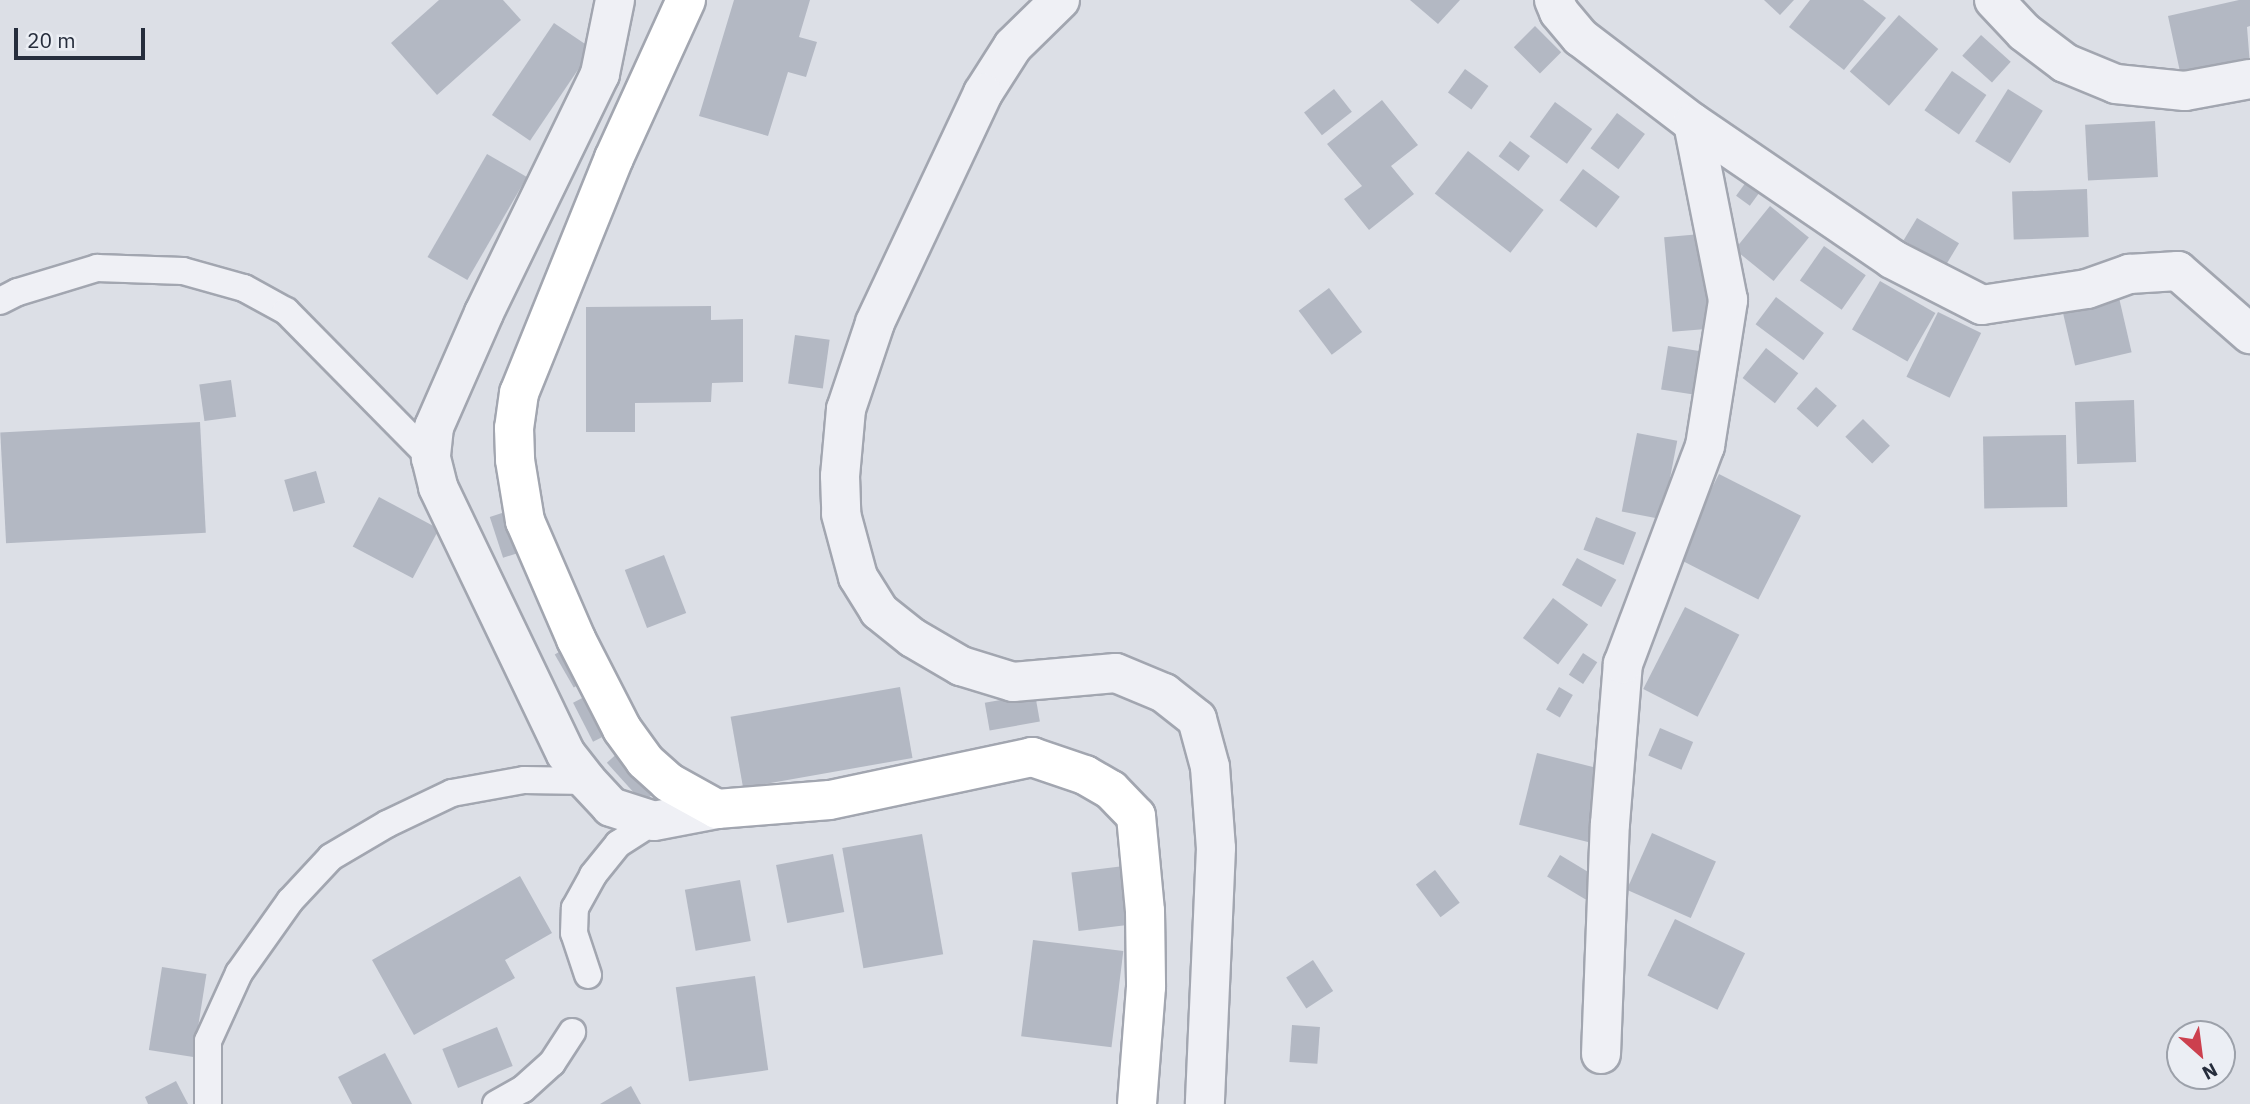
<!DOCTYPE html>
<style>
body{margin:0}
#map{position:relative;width:2250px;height:1104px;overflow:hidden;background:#dcdfe6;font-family:"IBM Plex Sans",sans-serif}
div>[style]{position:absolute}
.building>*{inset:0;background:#b3b8c3;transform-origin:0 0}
.roads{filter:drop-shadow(2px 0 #a2a6b0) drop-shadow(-2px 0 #a2a6b0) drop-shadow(0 2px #a2a6b0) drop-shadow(0 -2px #a2a6b0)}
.lane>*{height:26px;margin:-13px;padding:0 13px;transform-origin:13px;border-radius:13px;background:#eff0f5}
.street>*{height:38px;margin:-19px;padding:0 19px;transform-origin:19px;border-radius:19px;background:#eff0f5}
.secondary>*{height:38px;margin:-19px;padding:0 19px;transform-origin:19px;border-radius:19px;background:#fff}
span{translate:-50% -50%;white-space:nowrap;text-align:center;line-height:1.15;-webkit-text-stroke:6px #ebeef4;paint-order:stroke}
.north{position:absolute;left:2166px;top:1020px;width:70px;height:70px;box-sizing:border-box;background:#ebeef4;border:2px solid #9ca1aa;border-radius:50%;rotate:152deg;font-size:19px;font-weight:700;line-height:28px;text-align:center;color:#262d3c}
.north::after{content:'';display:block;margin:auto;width:24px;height:32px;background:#cc404e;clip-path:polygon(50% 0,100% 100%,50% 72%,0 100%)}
.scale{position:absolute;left:14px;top:28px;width:131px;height:32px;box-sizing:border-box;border:4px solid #262d3c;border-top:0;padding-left:9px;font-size:21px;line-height:24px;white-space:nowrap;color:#262d3c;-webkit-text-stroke:5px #ebeef4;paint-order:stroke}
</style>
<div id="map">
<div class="building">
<div style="clip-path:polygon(439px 0,503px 0,521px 20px,437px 95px,391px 43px)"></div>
<div style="clip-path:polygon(734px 0,810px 0,799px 37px,817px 42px,806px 77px,788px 72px,768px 136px,699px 116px)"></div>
<div style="clip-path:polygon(1410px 0,1460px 0,1438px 24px)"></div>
<div style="clip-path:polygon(1764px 0,1794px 0,1780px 15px)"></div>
<div style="clip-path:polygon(1810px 0,1863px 0,1886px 18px,1844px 70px,1789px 27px)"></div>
<div style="clip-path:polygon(2239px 0,2250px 0,2250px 26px,2247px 27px,2250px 65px,2182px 81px,2168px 16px)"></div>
<div style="left:1899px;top:15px;width:52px;height:75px;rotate:41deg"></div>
<div style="left:554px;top:23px;width:46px;height:111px;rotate:34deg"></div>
<div style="left:1535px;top:26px;width:37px;height:30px;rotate:45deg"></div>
<div style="left:1981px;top:35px;width:40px;height:28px;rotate:42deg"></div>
<div style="left:1465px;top:69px;width:29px;height:29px;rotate:36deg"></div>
<div style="left:1952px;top:71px;width:42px;height:48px;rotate:35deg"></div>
<div style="left:1334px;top:89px;width:29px;height:38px;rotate:52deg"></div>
<div style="left:2008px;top:89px;width:41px;height:62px;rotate:32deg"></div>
<div style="clip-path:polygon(1382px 100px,1418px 145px,1391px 166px,1414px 194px,1369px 230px,1344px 199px,1362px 186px,1327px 144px)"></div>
<div style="left:1555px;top:102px;width:46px;height:43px;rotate:36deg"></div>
<div style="left:1617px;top:113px;width:35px;height:44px;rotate:37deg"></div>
<div style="left:2155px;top:121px;width:56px;height:70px;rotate:87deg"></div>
<div style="left:1510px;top:141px;width:25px;height:19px;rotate:37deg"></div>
<div style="left:1468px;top:151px;width:96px;height:54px;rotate:38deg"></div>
<div style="left:487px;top:154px;width:46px;height:119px;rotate:30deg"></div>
<div style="left:1583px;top:169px;width:46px;height:39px;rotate:37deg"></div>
<div style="left:1749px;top:178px;width:17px;height:22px;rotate:36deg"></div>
<div style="left:2087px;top:189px;width:48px;height:75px;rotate:88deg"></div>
<div style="left:1770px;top:206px;width:50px;height:56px;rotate:39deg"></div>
<div style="left:1917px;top:218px;width:49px;height:26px;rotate:31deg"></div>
<div style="left:1701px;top:234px;width:95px;height:37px;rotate:85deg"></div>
<div style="left:1824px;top:246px;width:51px;height:42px;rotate:35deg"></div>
<div style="left:1880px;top:281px;width:64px;height:56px;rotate:30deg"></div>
<div style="left:1329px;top:288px;width:55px;height:38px;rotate:53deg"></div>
<div style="left:2117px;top:289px;width:65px;height:58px;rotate:77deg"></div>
<div style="left:1776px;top:297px;width:60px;height:34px;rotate:37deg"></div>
<div style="clip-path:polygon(711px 306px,711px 320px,743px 319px,743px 382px,712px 383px,711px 402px,635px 403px,635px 432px,586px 432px,586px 307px)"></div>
<div style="left:1938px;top:312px;width:48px;height:72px;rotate:26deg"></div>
<div style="left:795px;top:335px;width:35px;height:49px;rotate:8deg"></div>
<div style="left:1668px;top:346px;width:36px;height:44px;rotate:9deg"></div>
<div style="left:1766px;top:348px;width:41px;height:38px;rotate:38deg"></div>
<div style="left:231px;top:380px;width:37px;height:32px;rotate:82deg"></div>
<div style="left:1816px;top:387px;width:28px;height:29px;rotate:42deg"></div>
<div style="left:2134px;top:400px;width:62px;height:59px;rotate:88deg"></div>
<div style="left:1863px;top:419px;width:38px;height:25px;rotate:45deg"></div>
<div style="left:200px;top:422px;width:111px;height:200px;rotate:87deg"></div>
<div style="left:1637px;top:433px;width:41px;height:80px;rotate:11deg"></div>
<div style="left:2066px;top:435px;width:72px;height:83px;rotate:89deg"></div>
<div style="left:316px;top:471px;width:33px;height:33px;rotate:74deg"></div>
<div style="left:1719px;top:474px;width:92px;height:94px;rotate:27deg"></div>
<div style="left:379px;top:497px;width:68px;height:56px;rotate:28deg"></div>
<div style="left:505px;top:512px;width:43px;height:16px;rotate:72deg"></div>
<div style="left:1596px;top:517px;width:43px;height:35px;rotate:21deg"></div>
<div style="left:664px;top:555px;width:62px;height:42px;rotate:69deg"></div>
<div style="left:1577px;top:558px;width:45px;height:31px;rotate:29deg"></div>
<div style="left:1553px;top:598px;width:44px;height:50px;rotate:37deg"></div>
<div style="left:1685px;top:607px;width:61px;height:92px;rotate:27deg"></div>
<div style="left:566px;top:648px;width:38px;height:13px;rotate:60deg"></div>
<div style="left:1583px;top:653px;width:17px;height:26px;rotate:33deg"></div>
<div style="left:900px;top:687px;width:72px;height:172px;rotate:80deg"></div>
<div style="left:1559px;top:687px;width:16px;height:26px;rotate:30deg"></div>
<div style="left:590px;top:694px;width:44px;height:19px;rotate:63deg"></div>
<div style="left:1035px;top:694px;width:28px;height:51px;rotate:80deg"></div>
<div style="left:1660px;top:728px;width:36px;height:30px;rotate:23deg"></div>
<div style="left:621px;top:750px;width:54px;height:19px;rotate:48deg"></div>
<div style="left:1537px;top:753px;width:73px;height:74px;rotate:14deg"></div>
<div style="left:1652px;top:833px;width:70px;height:62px;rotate:24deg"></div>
<div style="left:922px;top:834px;width:122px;height:81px;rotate:80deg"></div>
<div style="left:833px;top:854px;width:59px;height:58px;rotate:79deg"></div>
<div style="left:1560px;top:855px;width:45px;height:25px;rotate:31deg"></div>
<div style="left:1124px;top:866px;width:59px;height:53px;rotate:83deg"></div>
<div style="left:1435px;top:870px;width:41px;height:24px;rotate:53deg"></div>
<div style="clip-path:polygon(520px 876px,552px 933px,505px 960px,515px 978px,414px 1035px,372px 960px)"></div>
<div style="left:740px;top:880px;width:62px;height:56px;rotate:80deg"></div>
<div style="left:1675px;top:919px;width:78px;height:63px;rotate:26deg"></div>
<div style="left:1033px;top:940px;width:91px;height:97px;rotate:7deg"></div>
<div style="left:1313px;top:960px;width:37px;height:32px;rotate:57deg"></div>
<div style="left:162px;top:967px;width:45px;height:84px;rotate:9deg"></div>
<div style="left:755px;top:976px;width:95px;height:80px;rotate:82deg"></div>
<div style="left:1292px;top:1025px;width:28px;height:37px;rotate:4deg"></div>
<div style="left:497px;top:1027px;width:42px;height:59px;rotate:68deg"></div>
<div style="clip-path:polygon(385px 1053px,412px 1104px,352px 1104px,338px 1077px)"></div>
<div style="clip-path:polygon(176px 1081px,188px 1104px,148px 1104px,145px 1097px)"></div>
<div style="clip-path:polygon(631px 1086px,641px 1104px,600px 1104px)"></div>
</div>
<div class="roads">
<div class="lane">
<div style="left:0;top:301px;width:20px;rotate:-27deg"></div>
<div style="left:18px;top:292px;width:83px;rotate:-16.9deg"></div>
<div style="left:97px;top:268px;width:86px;rotate:2deg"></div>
<div style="left:183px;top:271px;width:63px;rotate:15.6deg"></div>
<div style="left:244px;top:288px;width:48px;rotate:28.7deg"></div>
<div style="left:286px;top:311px;width:206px;rotate:45.4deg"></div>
<div style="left:588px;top:975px;width:44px;rotate:-108.4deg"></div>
<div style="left:574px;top:933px;width:25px;rotate:-88deg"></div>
<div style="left:575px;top:908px;width:38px;rotate:-61deg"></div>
<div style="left:593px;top:875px;width:40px;rotate:-51deg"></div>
<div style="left:618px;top:844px;width:43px;rotate:-32.6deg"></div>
<div style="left:208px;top:1104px;width:63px;rotate:-90deg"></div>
<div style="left:208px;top:1041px;width:75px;rotate:-65.5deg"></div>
<div style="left:239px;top:973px;width:88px;rotate:-54.7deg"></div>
<div style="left:290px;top:901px;width:60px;rotate:-47deg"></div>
<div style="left:331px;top:857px;width:65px;rotate:-30.5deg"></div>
<div style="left:387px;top:824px;width:72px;rotate:-25.5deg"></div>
<div style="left:452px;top:793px;width:73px;rotate:-10.2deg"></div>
<div style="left:524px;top:780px;width:63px;rotate:0.9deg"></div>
<div style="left:496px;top:1104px;width:31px;rotate:-29deg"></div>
<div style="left:523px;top:1089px;width:39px;rotate:-42deg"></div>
<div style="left:552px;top:1063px;width:37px;rotate:-57deg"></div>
</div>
<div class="street">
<div style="left:615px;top:0;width:76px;rotate:101.5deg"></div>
<div style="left:600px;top:74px;width:266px;rotate:115.9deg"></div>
<div style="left:484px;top:313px;width:124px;rotate:113.7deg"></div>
<div style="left:434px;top:427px;width:31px;rotate:96deg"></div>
<div style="left:431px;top:458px;width:30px;rotate:76deg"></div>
<div style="left:438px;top:487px;width:296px;rotate:64.4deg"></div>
<div style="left:566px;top:754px;width:34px;rotate:52deg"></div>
<div style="left:587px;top:781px;width:35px;rotate:47deg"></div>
<div style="left:611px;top:807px;width:45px;rotate:18deg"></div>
<div style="left:654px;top:821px;width:64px;rotate:-10.8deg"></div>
<div style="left:1060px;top:0;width:66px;rotate:135.6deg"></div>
<div style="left:1013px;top:46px;width:56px;rotate:122.6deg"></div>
<div style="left:983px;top:93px;width:254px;rotate:115.2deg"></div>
<div style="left:875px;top:323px;width:91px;rotate:108.6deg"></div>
<div style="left:846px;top:409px;width:67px;rotate:95.1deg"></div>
<div style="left:840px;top:476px;width:38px;rotate:88deg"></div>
<div style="left:841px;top:514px;width:65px;rotate:74.9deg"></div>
<div style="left:858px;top:577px;width:40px;rotate:58deg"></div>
<div style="left:879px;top:611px;width:43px;rotate:38.5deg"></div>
<div style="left:913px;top:638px;width:56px;rotate:30.3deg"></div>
<div style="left:961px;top:666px;width:54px;rotate:17.1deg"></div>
<div style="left:1013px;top:682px;width:103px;rotate:-5deg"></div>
<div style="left:1116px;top:673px;width:52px;rotate:22.6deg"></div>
<div style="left:1164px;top:693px;width:42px;rotate:38.2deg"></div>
<div style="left:1197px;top:719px;width:50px;rotate:74.8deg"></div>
<div style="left:1210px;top:767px;width:81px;rotate:85.8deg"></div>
<div style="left:1216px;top:848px;width:256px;rotate:92.5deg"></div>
<div style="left:1554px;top:0;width:13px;rotate:67deg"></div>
<div style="left:1559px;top:12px;width:33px;rotate:50deg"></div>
<div style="left:1580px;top:37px;width:142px;rotate:37.3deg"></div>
<div style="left:1693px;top:123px;width:241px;rotate:34.3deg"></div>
<div style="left:1892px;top:259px;width:101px;rotate:27.1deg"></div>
<div style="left:1982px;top:305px;width:106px;rotate:-8.7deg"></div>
<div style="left:2087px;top:289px;width:45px;rotate:-19.7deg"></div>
<div style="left:2129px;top:274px;width:49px;rotate:-3.5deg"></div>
<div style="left:2178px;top:271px;width:96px;rotate:41.2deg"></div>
<div style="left:1994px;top:0;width:44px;rotate:46.8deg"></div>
<div style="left:2024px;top:32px;width:51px;rotate:37.1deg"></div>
<div style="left:2065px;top:63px;width:55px;rotate:22.4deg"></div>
<div style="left:2116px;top:84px;width:69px;rotate:5.8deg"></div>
<div style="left:2185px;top:91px;width:66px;rotate:-10.5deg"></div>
<div style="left:1601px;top:1054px;width:230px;rotate:-87.8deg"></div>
<div style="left:1610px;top:824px;width:161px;rotate:-85.4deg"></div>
<div style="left:1623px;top:664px;width:233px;rotate:-69.4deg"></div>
<div style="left:1705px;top:446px;width:148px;rotate:-81deg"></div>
<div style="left:1728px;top:300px;width:180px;rotate:-101.2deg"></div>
</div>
<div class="secondary">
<div style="left:686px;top:0;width:174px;rotate:114.5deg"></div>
<div style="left:614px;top:158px;width:253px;rotate:112deg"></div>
<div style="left:519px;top:393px;width:35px;rotate:98deg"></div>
<div style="left:514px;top:428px;width:32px;rotate:88deg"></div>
<div style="left:515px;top:460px;width:62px;rotate:80.7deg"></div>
<div style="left:525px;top:521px;width:129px;rotate:66.6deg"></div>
<div style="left:576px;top:639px;width:101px;rotate:62.9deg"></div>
<div style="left:622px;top:729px;width:39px;rotate:54deg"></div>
<div style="left:645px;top:761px;width:31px;rotate:42deg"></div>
<div style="left:668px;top:782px;width:56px;rotate:28.9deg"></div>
<div style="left:717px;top:809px;width:113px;rotate:-4.6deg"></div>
<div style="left:830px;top:800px;width:207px;rotate:-12deg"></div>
<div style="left:1032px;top:757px;width:56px;rotate:18.8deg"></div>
<div style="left:1085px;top:775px;width:30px;rotate:30deg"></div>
<div style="left:1111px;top:790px;width:36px;rotate:46deg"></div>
<div style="left:1136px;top:816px;width:95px;rotate:84.6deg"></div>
<div style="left:1145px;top:911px;width:76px;rotate:89.2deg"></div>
<div style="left:1146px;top:987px;width:117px;rotate:94.4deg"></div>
</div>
</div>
<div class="north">N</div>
<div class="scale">20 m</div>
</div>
